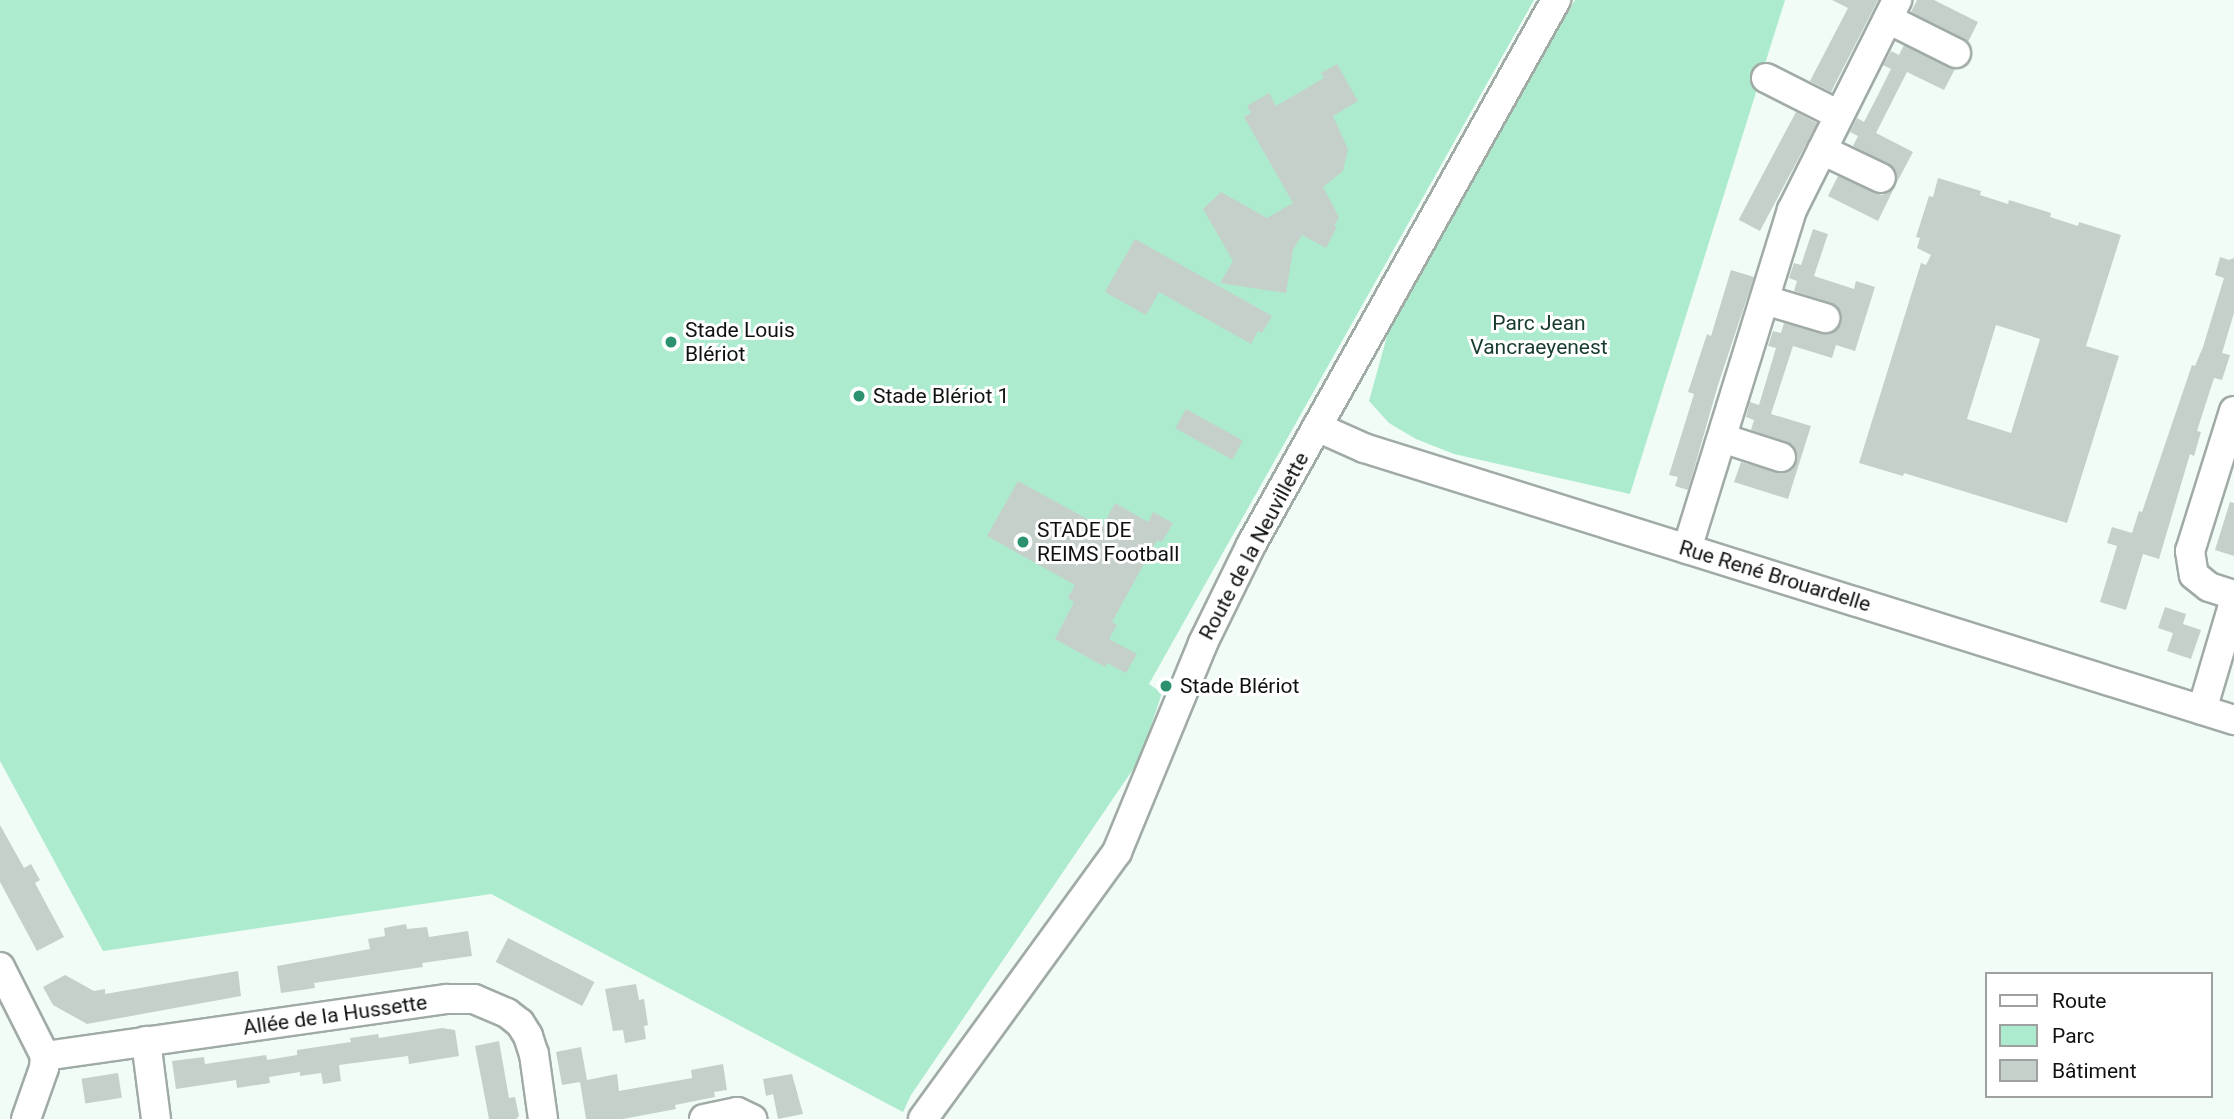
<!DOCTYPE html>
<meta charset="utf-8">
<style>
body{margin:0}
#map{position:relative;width:2234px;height:1119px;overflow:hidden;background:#f1fcf7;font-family:Roboto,sans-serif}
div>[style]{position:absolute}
.green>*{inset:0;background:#adebcf}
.building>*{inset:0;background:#c5d0ca;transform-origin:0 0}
.roads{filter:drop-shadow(2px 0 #a1aba6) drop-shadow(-2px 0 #a1aba6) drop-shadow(0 2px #a1aba6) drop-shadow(0 -2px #a1aba6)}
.minor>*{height:28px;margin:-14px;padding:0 14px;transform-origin:14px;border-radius:14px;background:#fff}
.dots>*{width:19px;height:19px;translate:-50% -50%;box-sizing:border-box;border:4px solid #fff;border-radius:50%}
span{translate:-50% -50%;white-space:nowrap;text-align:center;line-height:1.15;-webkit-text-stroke:6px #fff;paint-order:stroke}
.park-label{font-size:21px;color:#173c2d}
.poi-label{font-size:21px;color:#0f1211}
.left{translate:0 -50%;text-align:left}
.street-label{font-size:21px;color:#0f1211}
.legend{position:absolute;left:1985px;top:972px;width:228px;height:126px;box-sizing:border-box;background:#fff;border:2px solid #9fa0a0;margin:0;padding:9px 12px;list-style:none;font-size:21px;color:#0f1211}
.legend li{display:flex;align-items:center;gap:14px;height:35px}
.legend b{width:35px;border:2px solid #9fa0a0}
</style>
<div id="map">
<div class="green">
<div style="clip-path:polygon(0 0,1534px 0,1149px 684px,1162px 693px,1140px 759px,911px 1095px,903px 1112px,491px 894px,103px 951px,0 761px)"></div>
<div style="clip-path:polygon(1575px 0,1785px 0,1630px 494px,1454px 454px,1416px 439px,1389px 423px,1369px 401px,1389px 329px)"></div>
</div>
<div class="building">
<div style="clip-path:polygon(1832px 0,1878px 0,1831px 92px,1810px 81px,1848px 8px)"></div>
<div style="clip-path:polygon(1917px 0,1934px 0,1978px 22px,1968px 42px,1911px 12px)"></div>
<div style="clip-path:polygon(1904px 45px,1955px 69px,1944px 90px,1907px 72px,1876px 133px,1913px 152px,1896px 184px,1894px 168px,1853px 146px,1858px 136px,1850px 132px,1857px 118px,1864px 122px,1878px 95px,1891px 69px,1883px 65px,1891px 51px,1899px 55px)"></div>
<div style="clip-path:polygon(1337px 64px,1358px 101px,1333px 116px,1348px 149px,1343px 171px,1323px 187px,1339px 217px,1334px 226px,1337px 227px,1326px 248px,1302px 235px,1293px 250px,1286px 293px,1220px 283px,1233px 261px,1203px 209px,1221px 192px,1267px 218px,1293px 203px,1244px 117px,1251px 113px,1247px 106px,1269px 93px,1276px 106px,1324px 78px,1321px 73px)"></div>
<div style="left:1796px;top:112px;width:24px;height:122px;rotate:28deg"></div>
<div style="clip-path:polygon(1838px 176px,1882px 195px,1895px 186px,1878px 221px,1828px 196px)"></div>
<div style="clip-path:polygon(evenodd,1938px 178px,1981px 191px,1980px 195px,2008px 204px,2009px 200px,2051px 213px,2050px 217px,2078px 226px,2079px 222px,2121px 235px,2086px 346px,2119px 356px,2067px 523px,1904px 473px,1903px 476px,1859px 463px,1921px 263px,1926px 265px,1931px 255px,1917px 248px,1920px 238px,1916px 237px,1929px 196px,1933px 197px,1938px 178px,1996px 325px,2040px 339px,2011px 433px,1967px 419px,1996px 325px)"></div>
<div style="clip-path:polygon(1813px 229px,1828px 234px,1814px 276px,1854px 289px,1856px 281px,1875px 287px,1855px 351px,1836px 345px,1832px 358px,1793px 346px,1771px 414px,1811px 426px,1788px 499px,1734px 482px,1741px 462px,1784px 473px,1792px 470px,1797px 461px,1793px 445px,1751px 430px,1754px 420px,1746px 417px,1750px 402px,1759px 405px,1776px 348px,1768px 346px,1773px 331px,1781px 333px,1784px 323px,1828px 334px,1841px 323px,1841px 315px,1837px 306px,1794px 291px,1797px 281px,1789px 278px,1794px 263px,1801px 265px)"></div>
<div style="clip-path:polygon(1135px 239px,1272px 316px,1262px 333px,1258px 331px,1251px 344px,1159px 292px,1146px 315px,1105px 292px)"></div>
<div style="clip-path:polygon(2220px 257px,2229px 260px,2234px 258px,2234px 313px,2222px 353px,2230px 355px,2222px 380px,2214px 378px,2197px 431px,2201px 432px,2194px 456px,2190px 454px,2159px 559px,2143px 554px,2126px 610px,2100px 602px,2117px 546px,2107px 543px,2112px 527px,2132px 533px,2139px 511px,2142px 512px,2192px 365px,2195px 366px,2203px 347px,2224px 278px,2215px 275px)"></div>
<div style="clip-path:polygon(1731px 270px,1754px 277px,1718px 385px,1688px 490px,1675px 486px,1678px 477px,1669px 475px,1694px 394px,1688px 392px,1707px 334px,1711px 336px)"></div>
<div style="left:1186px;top:409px;width:65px;height:22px;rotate:29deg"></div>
<div style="clip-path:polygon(1018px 481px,1102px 527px,1115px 503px,1148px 522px,1153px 512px,1173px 523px,1162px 542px,1157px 540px,1112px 622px,1117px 625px,1109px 639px,1137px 654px,1126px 673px,1107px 663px,1105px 667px,1055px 639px,1074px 602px,1068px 598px,1075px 585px,987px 536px)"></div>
<div style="clip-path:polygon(2230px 502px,2234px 503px,2234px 556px,2215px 550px)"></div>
<div style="clip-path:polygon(2165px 607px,2186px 614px,2183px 624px,2201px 630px,2191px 659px,2167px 651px,2173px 633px,2158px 628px)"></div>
<div style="clip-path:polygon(0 825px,24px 868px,31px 864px,40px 880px,35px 883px,64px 937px,37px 951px,0 882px)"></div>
<div style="clip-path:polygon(406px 924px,407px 929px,427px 927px,429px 937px,468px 931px,472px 956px,422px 963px,423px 967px,314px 983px,315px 988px,281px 993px,277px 966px,370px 949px,368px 939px,385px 936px,384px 928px)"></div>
<div style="left:508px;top:938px;width:97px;height:27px;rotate:27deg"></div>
<div style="clip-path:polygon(238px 971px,241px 996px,87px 1024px,53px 1005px,43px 987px,65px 975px,94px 991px,105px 989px,105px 994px)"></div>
<div style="clip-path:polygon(636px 984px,639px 1000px,644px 999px,648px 1025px,644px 1026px,646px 1039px,625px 1043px,623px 1030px,613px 1031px,605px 989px)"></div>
<div style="clip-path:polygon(442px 1028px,455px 1030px,459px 1056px,409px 1064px,408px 1056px,339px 1065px,341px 1081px,323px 1084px,321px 1073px,300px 1076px,300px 1072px,269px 1077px,270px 1083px,237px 1088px,236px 1080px,176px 1089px,172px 1061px,204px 1057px,205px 1064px,266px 1055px,267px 1060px,297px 1055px,297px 1050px,351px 1042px,350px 1038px,378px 1034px,379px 1038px)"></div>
<div style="clip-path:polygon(499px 1041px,509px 1098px,515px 1097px,519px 1116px,516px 1119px,489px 1119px,475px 1046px)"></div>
<div style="clip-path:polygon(581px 1047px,587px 1080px,617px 1074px,619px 1091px,692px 1078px,691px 1070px,723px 1064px,727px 1090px,714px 1092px,715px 1097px,675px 1105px,676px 1109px,623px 1119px,586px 1119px,580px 1082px,562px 1085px,556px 1052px)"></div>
<div style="left:118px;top:1073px;width:25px;height:37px;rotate:81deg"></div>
<div style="clip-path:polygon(792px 1074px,803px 1114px,778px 1119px,773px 1094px,766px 1096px,763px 1079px)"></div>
</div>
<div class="roads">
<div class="minor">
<div style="left:1888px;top:19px;width:76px;rotate:26.6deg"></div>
<div style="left:1766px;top:78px;width:82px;rotate:26.9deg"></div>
<div style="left:1822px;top:150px;width:65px;rotate:25.4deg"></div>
<div style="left:1765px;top:300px;width:63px;rotate:16.7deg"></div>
<div style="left:2234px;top:411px;width:147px;rotate:107.4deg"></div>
<div style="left:2190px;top:551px;width:24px;rotate:81deg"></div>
<div style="left:2194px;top:575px;width:19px;rotate:39deg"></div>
<div style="left:2209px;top:587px;width:26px;rotate:18deg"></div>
<div style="left:1317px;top:427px;width:51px;rotate:24.1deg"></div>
<div style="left:1364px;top:448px;width:912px;rotate:17.36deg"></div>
<div style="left:1722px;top:438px;width:62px;rotate:17.9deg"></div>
<div style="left:1687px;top:549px;width:355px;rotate:-72.8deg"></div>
<div style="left:1792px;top:210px;width:235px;rotate:-63.4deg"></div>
<div style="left:2202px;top:710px;width:113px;rotate:-73.5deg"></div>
<div style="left:0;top:967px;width:100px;rotate:63.2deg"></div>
<div style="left:45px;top:1056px;width:12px;rotate:95deg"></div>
<div style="left:44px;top:1068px;width:54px;rotate:109.4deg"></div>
<div style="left:146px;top:1041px;width:79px;rotate:82.7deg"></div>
<div style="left:45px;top:1056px;width:406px;rotate:-8.1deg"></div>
<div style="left:447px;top:999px;width:27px"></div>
<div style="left:474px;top:999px;width:36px;rotate:23deg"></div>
<div style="left:507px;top:1013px;width:16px;rotate:38deg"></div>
<div style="left:520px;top:1023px;width:15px;rotate:58deg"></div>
<div style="left:528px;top:1036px;width:19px;rotate:72deg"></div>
<div style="left:534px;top:1054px;width:66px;rotate:82.1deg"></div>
<div style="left:704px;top:1119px;width:34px;rotate:-12deg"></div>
<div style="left:737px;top:1112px;width:17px;rotate:25deg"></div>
<div style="left:923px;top:1119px;width:330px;rotate:-54deg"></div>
<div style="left:1117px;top:852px;width:226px;rotate:-67.6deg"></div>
<div style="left:1203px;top:643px;width:109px;rotate:-63.9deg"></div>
<div style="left:1251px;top:545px;width:625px;rotate:-60.77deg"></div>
</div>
</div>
<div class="dots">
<div style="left:671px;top:342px;background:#2b916e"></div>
<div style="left:859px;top:396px;background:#2b916e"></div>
<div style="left:1023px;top:542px;background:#2b916e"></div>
<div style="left:1166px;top:686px;background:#2b916e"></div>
</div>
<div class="park-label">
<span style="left:1539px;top:335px">Parc Jean<br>Vancraeyenest</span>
</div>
<div class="poi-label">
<span class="left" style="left:685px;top:342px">Stade Louis<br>Blériot</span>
<span class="left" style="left:873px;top:396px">Stade Blériot 1</span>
<span class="left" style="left:1037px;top:542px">STADE DE<br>REIMS Football</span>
<span class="left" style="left:1180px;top:686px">Stade Blériot</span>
</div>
<div class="street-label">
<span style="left:1254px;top:546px;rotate:-62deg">Route de la Neuvillette</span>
<span style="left:1775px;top:576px;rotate:17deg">Rue René Brouardelle</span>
<span style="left:335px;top:1015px;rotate:-8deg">Allée de la Hussette</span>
</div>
<ul class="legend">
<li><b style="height:9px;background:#fff"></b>Route</li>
<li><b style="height:19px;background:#adebcf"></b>Parc</li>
<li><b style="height:19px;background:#c5d0ca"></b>Bâtiment</li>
</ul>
</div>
